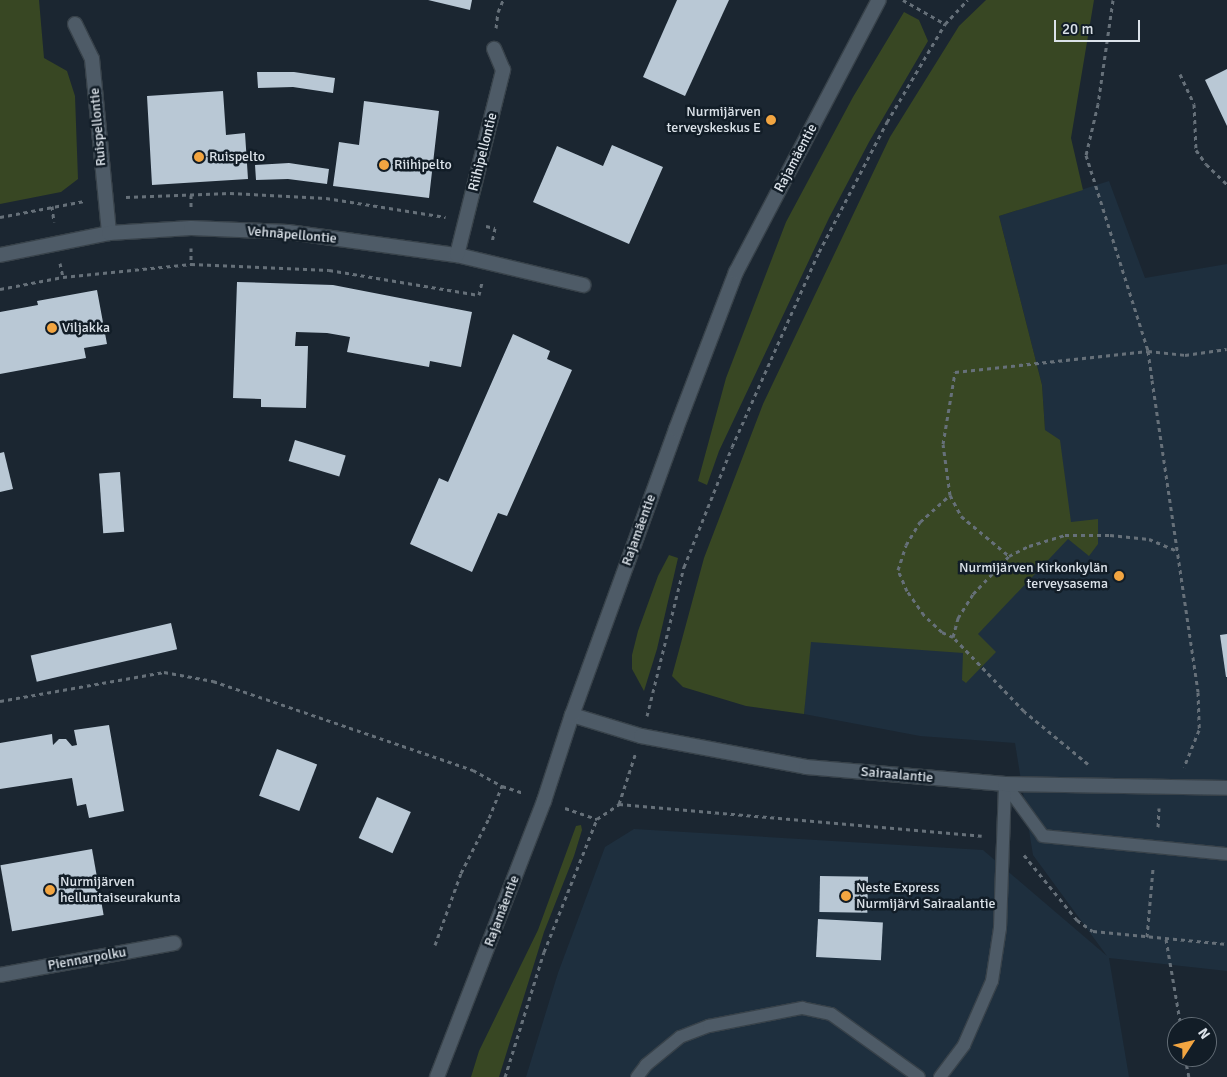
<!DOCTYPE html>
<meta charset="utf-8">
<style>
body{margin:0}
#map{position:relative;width:1227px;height:1077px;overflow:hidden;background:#1b2631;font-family:Signika,sans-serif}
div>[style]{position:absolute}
.built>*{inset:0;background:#1e2f3e}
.green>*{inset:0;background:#384723}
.building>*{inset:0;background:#b9c8d5;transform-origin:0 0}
.path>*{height:3px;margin-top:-1.5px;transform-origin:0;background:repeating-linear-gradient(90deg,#667079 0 4px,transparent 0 8px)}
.roads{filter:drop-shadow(1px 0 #38424a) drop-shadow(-1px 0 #38424a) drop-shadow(0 1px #38424a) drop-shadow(0 -1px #38424a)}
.service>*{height:12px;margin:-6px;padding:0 6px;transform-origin:6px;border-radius:6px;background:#4e5b67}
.minor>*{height:14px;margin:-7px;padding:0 7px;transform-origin:7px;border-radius:7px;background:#4e5b67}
.secondary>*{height:14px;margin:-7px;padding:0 7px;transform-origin:7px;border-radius:7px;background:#4e5b67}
.dots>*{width:14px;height:14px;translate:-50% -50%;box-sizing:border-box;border:2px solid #121d27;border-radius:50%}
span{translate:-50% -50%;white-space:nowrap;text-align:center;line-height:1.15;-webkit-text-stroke:5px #121d27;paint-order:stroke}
.poi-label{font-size:14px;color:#dbe2e9}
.right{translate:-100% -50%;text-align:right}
.left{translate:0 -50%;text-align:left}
.street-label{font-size:14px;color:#dbe2e9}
.north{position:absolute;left:1167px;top:1017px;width:50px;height:50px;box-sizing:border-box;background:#121d27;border:1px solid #626c75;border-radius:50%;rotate:55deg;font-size:14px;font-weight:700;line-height:20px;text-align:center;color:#dbe2e9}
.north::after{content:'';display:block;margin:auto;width:18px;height:22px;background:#f2a541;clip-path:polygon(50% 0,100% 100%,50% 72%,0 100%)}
.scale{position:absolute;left:1054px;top:20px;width:86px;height:22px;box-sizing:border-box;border:2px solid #dbe2e9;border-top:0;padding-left:6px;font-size:15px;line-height:18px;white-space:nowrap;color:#dbe2e9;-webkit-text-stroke:4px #121d27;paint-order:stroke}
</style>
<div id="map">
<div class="built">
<div style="clip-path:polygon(1109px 181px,1145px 278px,1227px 264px,1227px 971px,1109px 958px,1129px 1077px,526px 1077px,558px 973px,605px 847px,634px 829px,983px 850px,1107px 956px,1033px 855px,1015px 743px,920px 736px,804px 714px,809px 636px,1045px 430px,1042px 385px,999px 216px)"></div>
</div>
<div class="green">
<div style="clip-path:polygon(0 0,39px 0,44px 58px,67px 71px,75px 96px,78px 179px,61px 192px,0 204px)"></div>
<div style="clip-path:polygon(986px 0,1094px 0,1071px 138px,1083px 190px,999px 216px,1042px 385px,1045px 430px,1060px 440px,1071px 522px,1098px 519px,1098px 544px,1089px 556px,1068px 539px,978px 634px,996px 652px,966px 683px,962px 680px,963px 653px,811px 642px,804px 714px,746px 706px,683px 687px,672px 676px,704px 558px,763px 404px,890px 137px,959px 26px)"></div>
<div style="clip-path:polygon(904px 12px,919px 20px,928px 41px,869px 142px,829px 218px,719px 451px,707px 485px,698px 481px,726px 378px,786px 222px,853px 97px)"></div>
<div style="clip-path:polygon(669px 555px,678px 558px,657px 649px,644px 691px,632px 669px,632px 655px,638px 631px,658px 576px)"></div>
<div style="clip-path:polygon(581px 825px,582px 830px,574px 856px,544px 932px,499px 1077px,471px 1077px,479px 1051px,538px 930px,576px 826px)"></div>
</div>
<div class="building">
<div style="clip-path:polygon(428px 0,472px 0,470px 10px)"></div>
<div style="clip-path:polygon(677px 0,729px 0,685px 96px,643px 77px)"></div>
<div style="clip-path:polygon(1227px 69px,1227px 126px,1205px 80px)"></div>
<div style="clip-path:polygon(257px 72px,294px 72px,335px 78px,333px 93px,293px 87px,258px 88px)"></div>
<div style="clip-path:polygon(223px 91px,226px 135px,245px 133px,248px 179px,152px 185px,147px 96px)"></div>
<div style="clip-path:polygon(364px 101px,439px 111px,429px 198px,333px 186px,339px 142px,359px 145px)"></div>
<div style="clip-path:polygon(612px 145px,663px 167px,629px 244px,533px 202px,557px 146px,603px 166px)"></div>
<div style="clip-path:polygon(289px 163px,329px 169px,327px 184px,288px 179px,256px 180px,255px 165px)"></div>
<div style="clip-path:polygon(237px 282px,333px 285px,472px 312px,461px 367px,430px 361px,429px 367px,347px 352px,350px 337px,327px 333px,296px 332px,295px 346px,308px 346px,306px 408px,261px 407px,261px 399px,233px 398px)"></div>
<div style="clip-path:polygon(97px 290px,107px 344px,84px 348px,86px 358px,0 374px,0 312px,38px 305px,37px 301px)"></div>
<div style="clip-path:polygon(513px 334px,550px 351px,547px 359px,572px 370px,507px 516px,498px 513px,472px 572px,410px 544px,439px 478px,448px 482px)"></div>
<div style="left:295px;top:440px;width:53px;height:22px;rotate:17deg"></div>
<div style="clip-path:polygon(4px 452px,13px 489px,0 492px,0 453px)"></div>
<div style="left:120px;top:472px;width:60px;height:21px;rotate:86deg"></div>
<div style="left:171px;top:623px;width:27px;height:144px;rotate:77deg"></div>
<div style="clip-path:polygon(1227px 634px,1227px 677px,1226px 677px,1220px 635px)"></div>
<div style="clip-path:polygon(109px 725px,124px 811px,89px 818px,86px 804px,77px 806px,72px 778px,0 789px,0 743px,52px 734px,53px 745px,59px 739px,66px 739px,72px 746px,77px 745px,74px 730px)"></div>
<div style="left:277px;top:749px;width:43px;height:50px;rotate:21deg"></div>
<div style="left:377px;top:797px;width:37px;height:45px;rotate:24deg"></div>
<div style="left:92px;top:849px;width:67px;height:93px;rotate:80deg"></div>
<div style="left:820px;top:876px;width:48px;height:36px;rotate:1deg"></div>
<div style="left:818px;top:919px;width:65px;height:38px;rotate:3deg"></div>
</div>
<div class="path">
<div style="left:903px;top:0;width:48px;rotate:29.7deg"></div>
<div style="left:1113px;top:0;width:105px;rotate:98.2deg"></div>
<div style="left:1098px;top:104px;width:52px;rotate:103.2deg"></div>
<div style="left:1086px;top:155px;width:206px;rotate:72.4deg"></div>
<div style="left:1148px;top:351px;width:29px;rotate:82deg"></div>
<div style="left:1152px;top:380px;width:315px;rotate:81.6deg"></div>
<div style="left:1198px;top:692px;width:38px;rotate:88deg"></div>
<div style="left:1199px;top:730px;width:40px;rotate:112deg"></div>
<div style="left:496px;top:28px;width:16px;rotate:-83deg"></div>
<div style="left:498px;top:12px;width:13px;rotate:-67deg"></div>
<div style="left:1180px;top:74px;width:33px;rotate:65deg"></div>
<div style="left:1194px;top:104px;width:46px;rotate:87.5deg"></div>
<div style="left:1196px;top:150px;width:17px;rotate:54deg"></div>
<div style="left:1206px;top:164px;width:29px;rotate:44deg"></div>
<div style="left:191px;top:195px;width:12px;rotate:90deg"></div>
<div style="left:126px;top:197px;width:104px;rotate:-2.2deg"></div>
<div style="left:230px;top:193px;width:96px;rotate:3deg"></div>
<div style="left:326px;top:198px;width:121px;rotate:9deg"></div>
<div style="left:52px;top:206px;width:16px;rotate:83deg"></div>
<div style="left:0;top:217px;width:86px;rotate:-10.7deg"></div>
<div style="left:486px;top:226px;width:9px;rotate:13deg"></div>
<div style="left:495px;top:228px;width:14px;rotate:102deg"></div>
<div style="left:191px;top:248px;width:16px;rotate:90deg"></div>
<div style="left:60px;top:263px;width:14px;rotate:78deg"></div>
<div style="left:0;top:289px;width:64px;rotate:-10.8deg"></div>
<div style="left:63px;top:277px;width:129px;rotate:-5.8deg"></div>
<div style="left:191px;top:264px;width:138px;rotate:2.5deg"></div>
<div style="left:329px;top:270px;width:152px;rotate:9.5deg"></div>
<div style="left:479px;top:295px;width:13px;rotate:-77deg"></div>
<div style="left:950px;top:495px;width:24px;rotate:62deg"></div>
<div style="left:961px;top:516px;width:62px;rotate:39.8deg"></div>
<div style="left:953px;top:637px;width:20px;rotate:-75deg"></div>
<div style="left:958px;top:618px;width:28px;rotate:-58deg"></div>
<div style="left:973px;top:594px;width:52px;rotate:-46.5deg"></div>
<div style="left:1009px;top:556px;width:22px;rotate:-27deg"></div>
<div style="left:1029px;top:546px;width:38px;rotate:-17deg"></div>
<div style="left:1065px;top:535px;width:45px"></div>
<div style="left:1110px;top:535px;width:39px;rotate:6deg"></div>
<div style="left:1149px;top:539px;width:30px;rotate:23deg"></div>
<div style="left:0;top:701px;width:167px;rotate:-10deg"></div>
<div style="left:164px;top:672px;width:50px;rotate:10.4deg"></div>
<div style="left:213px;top:681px;width:275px;rotate:18.9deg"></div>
<div style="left:473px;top:770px;width:33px;rotate:29deg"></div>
<div style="left:502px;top:786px;width:22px;rotate:18deg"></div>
<div style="left:647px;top:716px;width:154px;rotate:-76.1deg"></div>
<div style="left:684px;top:567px;width:129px;rotate:-68.2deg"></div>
<div style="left:732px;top:447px;width:214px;rotate:-66deg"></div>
<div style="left:819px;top:252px;width:147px;rotate:-62.4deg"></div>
<div style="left:887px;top:122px;width:114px;rotate:-59.4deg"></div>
<div style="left:945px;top:24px;width:33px;rotate:-47deg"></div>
<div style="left:1088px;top:764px;width:83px;rotate:-140.4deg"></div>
<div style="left:1024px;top:711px;width:103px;rotate:-133.8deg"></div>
<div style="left:953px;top:637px;width:12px;rotate:-156deg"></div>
<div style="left:942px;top:632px;width:25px;rotate:-137deg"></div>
<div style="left:924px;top:615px;width:29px;rotate:-125deg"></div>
<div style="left:907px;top:591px;width:23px;rotate:-113deg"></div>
<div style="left:898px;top:570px;width:26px;rotate:-72deg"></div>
<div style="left:906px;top:545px;width:27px;rotate:-59deg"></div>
<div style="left:920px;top:522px;width:40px;rotate:-42deg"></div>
<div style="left:950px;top:495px;width:51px;rotate:-97.8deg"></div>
<div style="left:943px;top:444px;width:73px;rotate:-80.5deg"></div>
<div style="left:955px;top:372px;width:194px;rotate:-6.2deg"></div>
<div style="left:1148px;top:351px;width:37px;rotate:6deg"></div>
<div style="left:1185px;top:355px;width:42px;rotate:-8.1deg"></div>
<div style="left:619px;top:804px;width:364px;rotate:5deg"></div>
<div style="left:565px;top:808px;width:34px;rotate:19deg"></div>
<div style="left:1158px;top:827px;width:19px;rotate:-87deg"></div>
<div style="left:1024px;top:855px;width:84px;rotate:50.8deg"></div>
<div style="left:1077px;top:920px;width:19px;rotate:35deg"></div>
<div style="left:1093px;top:931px;width:135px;rotate:5.5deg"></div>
<div style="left:1147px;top:937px;width:69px;rotate:-85deg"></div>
<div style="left:1166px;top:939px;width:89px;rotate:80.3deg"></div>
<div style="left:435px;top:945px;width:77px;rotate:-70.1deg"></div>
<div style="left:461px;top:873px;width:62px;rotate:-63deg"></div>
<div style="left:489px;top:818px;width:35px;rotate:-68deg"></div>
<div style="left:1185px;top:1057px;width:20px;rotate:79deg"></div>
<div style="left:505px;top:1077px;width:131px;rotate:-72.7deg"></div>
<div style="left:544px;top:952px;width:143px;rotate:-68.3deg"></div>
<div style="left:597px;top:819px;width:27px;rotate:-34deg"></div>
<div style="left:619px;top:804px;width:52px;rotate:-71.9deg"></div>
</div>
<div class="roads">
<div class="service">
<div style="left:1005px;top:784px;width:64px;rotate:53.8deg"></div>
<div style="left:1043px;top:836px;width:185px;rotate:5.6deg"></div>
<div style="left:637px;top:1077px;width:15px;rotate:-53deg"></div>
<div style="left:646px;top:1065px;width:44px;rotate:-39.5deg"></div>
<div style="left:680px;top:1037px;width:31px;rotate:-21deg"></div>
<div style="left:709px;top:1026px;width:95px;rotate:-11deg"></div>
<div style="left:802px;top:1008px;width:30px;rotate:12deg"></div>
<div style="left:831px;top:1014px;width:108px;rotate:35.6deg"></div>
<div style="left:940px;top:1077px;width:40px;rotate:-53deg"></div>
<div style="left:964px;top:1045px;width:70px;rotate:-66.4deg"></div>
<div style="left:992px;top:981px;width:54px;rotate:-81.4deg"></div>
<div style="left:1000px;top:928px;width:144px;rotate:-88deg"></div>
</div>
<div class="minor">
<div style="left:75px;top:24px;width:39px;rotate:64deg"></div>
<div style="left:92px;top:59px;width:175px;rotate:84.4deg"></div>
<div style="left:0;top:255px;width:111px;rotate:-11.4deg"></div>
<div style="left:109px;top:233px;width:82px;rotate:-3.5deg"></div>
<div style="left:191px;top:228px;width:97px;rotate:2.4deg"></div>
<div style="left:288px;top:232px;width:171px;rotate:7.8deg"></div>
<div style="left:457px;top:255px;width:130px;rotate:13.4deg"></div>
<div style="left:457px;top:255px;width:191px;rotate:-76deg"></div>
<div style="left:503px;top:70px;width:23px;rotate:-113deg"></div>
<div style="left:572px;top:715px;width:72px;rotate:16.9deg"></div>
<div style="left:641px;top:736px;width:168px;rotate:10.6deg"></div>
<div style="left:806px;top:767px;width:200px;rotate:4.9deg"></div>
<div style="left:1005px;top:784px;width:222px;rotate:1deg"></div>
<div style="left:0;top:975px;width:177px;rotate:-10.4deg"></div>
</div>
<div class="secondary">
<div style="left:437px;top:1077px;width:296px;rotate:-68.8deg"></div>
<div style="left:544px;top:801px;width:90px;rotate:-72deg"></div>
<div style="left:572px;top:715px;width:304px;rotate:-70deg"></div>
<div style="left:676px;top:429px;width:168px;rotate:-69.1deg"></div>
<div style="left:736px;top:272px;width:307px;rotate:-62.3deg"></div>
</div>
</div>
<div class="dots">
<div style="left:771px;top:120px;background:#f2a541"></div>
<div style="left:199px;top:157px;background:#f2a541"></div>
<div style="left:384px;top:165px;background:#f2a541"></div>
<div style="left:52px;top:328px;background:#f2a541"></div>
<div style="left:1119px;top:576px;background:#f2a541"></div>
<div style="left:50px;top:890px;background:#f2a541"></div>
<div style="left:846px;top:896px;background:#f2a541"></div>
</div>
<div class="poi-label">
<span class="right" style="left:761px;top:120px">Nurmijärven<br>terveyskeskus E</span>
<span class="left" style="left:209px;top:157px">Ruispelto</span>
<span class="left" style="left:394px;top:165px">Riihipelto</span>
<span class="left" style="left:62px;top:328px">Viljakka</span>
<span class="right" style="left:1108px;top:576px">Nurmijärven Kirkonkylän<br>terveysasema</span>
<span class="left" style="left:60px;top:890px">Nurmijärven<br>helluntaiseurakunta</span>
<span class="left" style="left:856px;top:896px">Neste Express<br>Nurmijärvi Sairaalantie</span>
</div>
<div class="street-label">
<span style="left:98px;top:127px;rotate:-95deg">Ruispellontie</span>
<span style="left:483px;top:152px;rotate:-76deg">Riihipellontie</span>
<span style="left:796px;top:158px;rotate:-62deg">Rajamäentie</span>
<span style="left:292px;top:235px;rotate:5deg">Vehnäpellontie</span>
<span style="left:639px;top:530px;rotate:-70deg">Rajamäentie</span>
<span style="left:897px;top:775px;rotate:5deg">Sairaalantie</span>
<span style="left:502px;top:911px;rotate:-69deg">Rajamäentie</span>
<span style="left:87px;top:959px;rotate:-10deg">Piennarpolku</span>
</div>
<div class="north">N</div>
<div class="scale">20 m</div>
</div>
